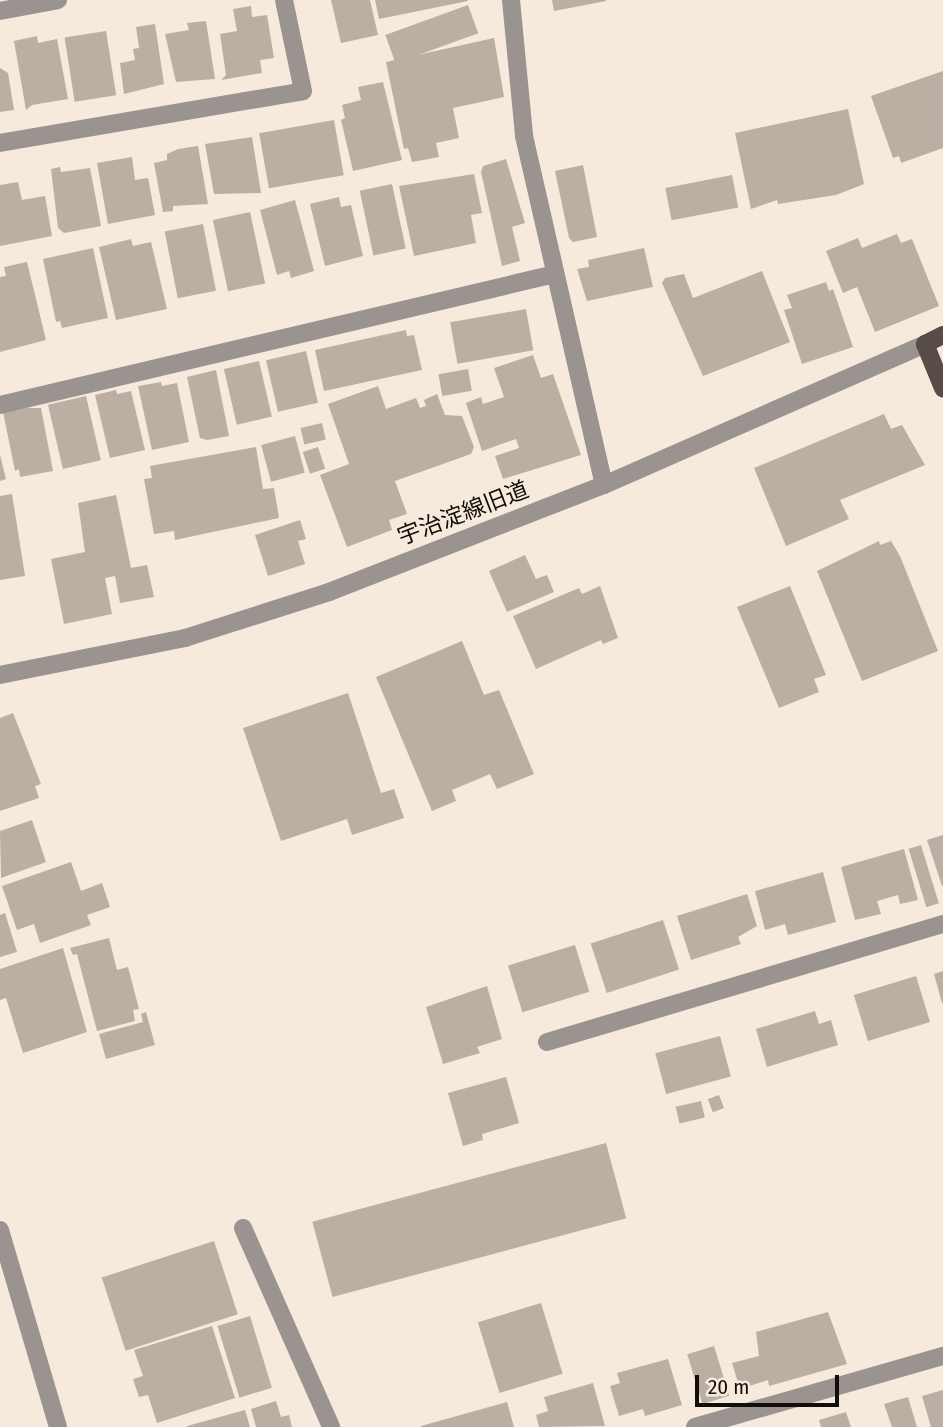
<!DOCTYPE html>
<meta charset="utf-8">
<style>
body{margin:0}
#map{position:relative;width:943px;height:1427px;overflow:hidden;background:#f6eadd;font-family:"Fira Sans Condensed","Noto Sans JP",sans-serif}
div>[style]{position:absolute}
.building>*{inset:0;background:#baafa2;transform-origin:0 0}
.minor>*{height:18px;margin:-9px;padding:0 9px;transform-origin:9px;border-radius:9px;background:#9a9390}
.major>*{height:18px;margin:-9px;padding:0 9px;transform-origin:9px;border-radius:9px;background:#584c46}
span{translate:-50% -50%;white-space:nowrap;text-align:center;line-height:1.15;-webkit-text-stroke:7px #f6eadd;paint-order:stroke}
.street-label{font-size:23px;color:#120e0a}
.scale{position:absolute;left:695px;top:1375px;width:144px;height:32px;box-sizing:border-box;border:4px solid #120e0a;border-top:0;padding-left:9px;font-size:21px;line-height:24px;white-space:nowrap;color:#120e0a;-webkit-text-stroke:5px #f6eadd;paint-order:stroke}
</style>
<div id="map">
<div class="building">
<div style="clip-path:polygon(331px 0,370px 0,378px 35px,341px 43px)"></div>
<div style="clip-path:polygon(375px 0,468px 0,468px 1px,379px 19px)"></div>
<div style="clip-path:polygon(552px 0,606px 0,606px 1px,554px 11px)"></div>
<div style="left:468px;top:5px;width:30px;height:88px;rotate:70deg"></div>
<div style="clip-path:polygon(251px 6px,252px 17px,267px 15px,274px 58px,260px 60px,262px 73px,221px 80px,226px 75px,220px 34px,237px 31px,233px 9px)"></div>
<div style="clip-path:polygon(206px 21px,215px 79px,176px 82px,165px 34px,189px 30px,187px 23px)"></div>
<div style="clip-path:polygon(155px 24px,164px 84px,124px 94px,120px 63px,135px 60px,133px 49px,139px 48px,136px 27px)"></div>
<div style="left:106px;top:31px;width:65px;height:42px;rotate:81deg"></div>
<div style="clip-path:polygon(37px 36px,38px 43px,57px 39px,68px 99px,32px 105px,26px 110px,14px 41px)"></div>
<div style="clip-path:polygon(494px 38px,504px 97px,453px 108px,459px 138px,436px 143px,439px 157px,412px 162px,408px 148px,404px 149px,386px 62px)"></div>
<div style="clip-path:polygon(0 68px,8px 73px,14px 110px,0 112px)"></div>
<div style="clip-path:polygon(943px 71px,943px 148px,901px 163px,899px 156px,893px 158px,871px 96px)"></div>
<div style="clip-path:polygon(383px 82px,402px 160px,353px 171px,341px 120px,345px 118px,342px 105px,361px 100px,358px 87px)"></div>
<div style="clip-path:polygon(848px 109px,864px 184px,836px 195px,778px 204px,777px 200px,751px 209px,735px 133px)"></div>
<div style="left:334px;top:120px;width:56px;height:76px;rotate:80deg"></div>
<div style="clip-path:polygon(252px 137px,261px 193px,214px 194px,205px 144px)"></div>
<div style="clip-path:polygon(198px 146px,208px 204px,173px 206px,173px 211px,163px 212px,154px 163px,167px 160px,167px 154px,178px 149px)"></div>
<div style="clip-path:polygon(132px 157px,135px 180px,148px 178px,155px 215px,108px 224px,97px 163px)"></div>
<div style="clip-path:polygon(506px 159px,525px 223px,512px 227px,520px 261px,502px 266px,481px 172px,483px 166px)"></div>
<div style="clip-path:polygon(583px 165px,597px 237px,573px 242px,569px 238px,555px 171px)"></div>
<div style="clip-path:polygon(60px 167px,61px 172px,90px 168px,101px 226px,64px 233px,58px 228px,51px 169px)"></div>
<div style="clip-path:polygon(474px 174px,482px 213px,471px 215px,476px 243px,414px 256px,399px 186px)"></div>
<div style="left:732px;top:175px;width:33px;height:68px;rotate:79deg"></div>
<div style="clip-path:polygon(18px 182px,22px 200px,45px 196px,52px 236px,0 246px,0 185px)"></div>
<div style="left:392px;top:184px;width:66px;height:33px;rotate:78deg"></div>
<div style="clip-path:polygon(339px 197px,341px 207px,351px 205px,363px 256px,325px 266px,310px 204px)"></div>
<div style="clip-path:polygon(295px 200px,314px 271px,291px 278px,289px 271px,277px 275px,260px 210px)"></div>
<div style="left:250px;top:212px;width:73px;height:38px;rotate:78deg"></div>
<div style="left:203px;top:224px;width:68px;height:39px;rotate:79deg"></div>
<div style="clip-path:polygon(897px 234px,901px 243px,912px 239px,939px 306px,875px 332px,857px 287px,843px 293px,826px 251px,858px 238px,862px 248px)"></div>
<div style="clip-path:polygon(131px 239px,133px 246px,151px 242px,167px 309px,116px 320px,99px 247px)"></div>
<div style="clip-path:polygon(93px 248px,108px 318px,62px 328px,60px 321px,56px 322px,43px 259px)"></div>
<div style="clip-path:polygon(644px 248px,653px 287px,587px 301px,577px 269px,589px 267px,588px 260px)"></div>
<div style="clip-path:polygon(27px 262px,46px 340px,0 352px,0 277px,6px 276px,4px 267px)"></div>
<div style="clip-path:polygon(762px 271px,790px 342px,703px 376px,662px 283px,665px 278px,684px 274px,693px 298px)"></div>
<div style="clip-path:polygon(826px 282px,829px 291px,833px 289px,853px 347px,802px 364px,784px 310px,792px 308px,787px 295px)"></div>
<div style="left:526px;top:309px;width:42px;height:77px;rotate:80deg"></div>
<div style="clip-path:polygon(406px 330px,407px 336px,414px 335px,422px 370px,324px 391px,315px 350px)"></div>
<div style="left:306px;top:351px;width:53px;height:41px;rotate:77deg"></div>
<div style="clip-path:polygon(533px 355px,541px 378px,553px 374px,581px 455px,503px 479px,495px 456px,519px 448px,516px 439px,482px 451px,466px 403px,481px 397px,483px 404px,504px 397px,494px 368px)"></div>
<div style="left:259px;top:361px;width:57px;height:36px;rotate:77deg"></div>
<div style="left:468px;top:369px;width:22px;height:30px;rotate:80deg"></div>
<div style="clip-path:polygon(216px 370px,229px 436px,207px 440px,200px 438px,187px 377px)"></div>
<div style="clip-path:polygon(161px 382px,162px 386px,177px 383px,189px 442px,152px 450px,138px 386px)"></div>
<div style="clip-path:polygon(378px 386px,386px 409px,416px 398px,420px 408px,426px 406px,424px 400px,437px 394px,445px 415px,462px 416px,474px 447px,471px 454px,395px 481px,407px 514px,389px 520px,392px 530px,347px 547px,320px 475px,349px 464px,328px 404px)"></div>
<div style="clip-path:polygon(116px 390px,117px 394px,131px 391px,145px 450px,110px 458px,95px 395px)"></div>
<div style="left:86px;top:396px;width:66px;height:39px;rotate:77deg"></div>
<div style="clip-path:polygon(25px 408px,41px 408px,53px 471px,20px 477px,19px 469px,15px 471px,3px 412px)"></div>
<div style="clip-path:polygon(884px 414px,891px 429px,902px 425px,925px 465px,840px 500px,849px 519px,786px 546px,754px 468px)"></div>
<div style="left:322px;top:423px;width:17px;height:22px;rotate:77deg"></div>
<div style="left:295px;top:436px;width:38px;height:35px;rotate:75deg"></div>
<div style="clip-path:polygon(256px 447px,263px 489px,274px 488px,279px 518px,175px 540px,174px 531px,154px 534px,144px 479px,152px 478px,150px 466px)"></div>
<div style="left:318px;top:447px;width:23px;height:16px;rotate:72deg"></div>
<div style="clip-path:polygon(0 455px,6px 479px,0 481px)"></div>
<div style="clip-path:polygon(12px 494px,25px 576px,0 580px,0 496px)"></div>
<div style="clip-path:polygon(116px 495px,131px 568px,147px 565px,154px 597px,120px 603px,115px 576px,105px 578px,112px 614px,64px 624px,51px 559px,85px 552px,78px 503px)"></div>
<div style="clip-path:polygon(300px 520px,306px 539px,298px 541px,305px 564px,268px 576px,255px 535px)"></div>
<div style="clip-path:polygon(879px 541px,880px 545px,891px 541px,900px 556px,938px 651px,862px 681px,817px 571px)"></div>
<div style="clip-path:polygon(525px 555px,536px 579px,547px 575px,554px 592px,507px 612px,489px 571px)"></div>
<div style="clip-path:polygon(600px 586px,618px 638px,603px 644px,601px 640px,536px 669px,513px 616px,579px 588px,582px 594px)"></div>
<div style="clip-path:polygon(790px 586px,826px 675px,814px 679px,819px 692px,779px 708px,737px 607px)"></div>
<div style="clip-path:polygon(462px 641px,484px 695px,499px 690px,534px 774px,497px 789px,490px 774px,452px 790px,456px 801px,432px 811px,376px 677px)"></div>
<div style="clip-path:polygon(348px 693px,381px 793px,394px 789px,404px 818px,352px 835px,347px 819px,281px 841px,243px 728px)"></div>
<div style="clip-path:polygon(13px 713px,41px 784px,35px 786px,39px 798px,0 811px,0 718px)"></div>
<div style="clip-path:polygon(32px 820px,46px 862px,1px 878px,0 831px)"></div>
<div style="clip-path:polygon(943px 835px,943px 886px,942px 886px,927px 840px)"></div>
<div style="left:921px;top:845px;width:61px;height:13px;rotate:73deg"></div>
<div style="clip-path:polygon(904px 849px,918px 900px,900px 904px,898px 895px,877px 901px,881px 914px,855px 920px,841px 867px)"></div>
<div style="clip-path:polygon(71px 862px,81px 891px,102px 883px,110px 907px,87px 915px,91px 925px,40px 943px,34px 924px,17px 930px,2px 886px)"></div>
<div style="clip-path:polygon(823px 872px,836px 922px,788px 935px,785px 924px,765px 930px,755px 891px)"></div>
<div style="clip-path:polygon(747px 894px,757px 926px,738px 937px,741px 944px,691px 960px,677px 916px)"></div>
<div style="clip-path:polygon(5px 913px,17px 952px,0 957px,0 915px)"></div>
<div style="left:663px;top:920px;width:52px;height:76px;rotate:72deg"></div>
<div style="clip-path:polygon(109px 938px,117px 970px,128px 967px,139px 1009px,133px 1010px,135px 1021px,97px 1031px,77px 954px,73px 955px,70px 948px)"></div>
<div style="left:575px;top:945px;width:49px;height:70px;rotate:73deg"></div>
<div style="clip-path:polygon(63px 948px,87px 1032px,23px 1053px,6px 998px,0 1000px,0 969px)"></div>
<div style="clip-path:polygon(943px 971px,943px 1003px,942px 1003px,934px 974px)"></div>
<div style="left:916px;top:976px;width:48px;height:65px;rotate:73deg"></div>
<div style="clip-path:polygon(487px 986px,502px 1039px,477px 1047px,480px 1053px,443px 1064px,426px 1007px)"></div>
<div style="clip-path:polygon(815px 1011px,819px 1024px,831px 1020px,838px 1045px,767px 1067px,756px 1029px)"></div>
<div style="clip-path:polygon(146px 1012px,155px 1045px,106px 1059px,99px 1034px,143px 1022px,141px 1014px)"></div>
<div style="left:720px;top:1036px;width:42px;height:67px;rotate:75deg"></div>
<div style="clip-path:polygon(506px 1077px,519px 1123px,482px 1134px,483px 1140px,463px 1146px,448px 1093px)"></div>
<div style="left:719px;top:1095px;width:14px;height:12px;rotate:69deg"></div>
<div style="left:701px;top:1101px;width:17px;height:26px;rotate:77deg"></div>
<div style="left:606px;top:1143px;width:78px;height:304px;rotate:75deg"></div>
<div style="left:214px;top:1241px;width:77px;height:118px;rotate:72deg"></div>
<div style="left:541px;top:1303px;width:74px;height:66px;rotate:73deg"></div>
<div style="clip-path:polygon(828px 1312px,847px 1364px,769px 1386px,768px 1380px,740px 1389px,732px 1363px,759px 1356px,756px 1332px)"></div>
<div style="left:250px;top:1316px;width:75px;height:34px;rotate:73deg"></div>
<div style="clip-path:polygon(212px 1326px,235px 1398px,157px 1423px,148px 1395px,139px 1397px,133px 1379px,143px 1376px,134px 1350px)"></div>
<div style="left:714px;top:1346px;width:52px;height:28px;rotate:73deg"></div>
<div style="clip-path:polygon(668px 1359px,682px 1405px,645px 1416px,643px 1409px,619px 1416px,610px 1386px,620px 1383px,617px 1373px)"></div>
<div style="clip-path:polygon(593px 1383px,605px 1426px,539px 1427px,536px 1415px,548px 1411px,544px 1397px)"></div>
<div style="clip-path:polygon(943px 1390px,943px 1427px,931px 1427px,922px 1396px)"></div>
<div style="clip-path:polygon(908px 1397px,917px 1427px,892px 1427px,884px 1404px)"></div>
<div style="clip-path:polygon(276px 1401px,281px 1417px,289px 1415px,292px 1427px,256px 1427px,251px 1409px)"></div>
<div style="clip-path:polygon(507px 1402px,514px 1427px,421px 1427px,421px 1426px)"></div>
<div style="clip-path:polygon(245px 1410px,250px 1427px,187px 1427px,187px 1426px)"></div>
<div style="clip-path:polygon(846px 1412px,851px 1427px,821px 1427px,819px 1420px)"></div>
</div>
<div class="minor">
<div style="left:511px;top:0;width:137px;rotate:84.5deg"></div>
<div style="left:524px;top:136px;width:358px;rotate:77.1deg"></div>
<div style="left:0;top:11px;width:59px;rotate:-10.7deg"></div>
<div style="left:0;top:143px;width:307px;rotate:-9.7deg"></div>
<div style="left:303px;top:91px;width:93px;rotate:-101.8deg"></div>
<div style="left:0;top:405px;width:570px;rotate:-13.28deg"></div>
<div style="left:0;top:675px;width:189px;rotate:-11.3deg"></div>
<div style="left:185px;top:638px;width:151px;rotate:-17.7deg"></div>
<div style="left:329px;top:592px;width:295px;rotate:-21.3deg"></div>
<div style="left:604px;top:485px;width:351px;rotate:-23.7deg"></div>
<div style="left:547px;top:1042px;width:413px;rotate:-16.6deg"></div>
<div style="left:243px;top:1228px;width:218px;rotate:66.1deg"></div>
<div style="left:0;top:1230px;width:205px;rotate:73.6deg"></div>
<div style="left:695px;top:1427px;width:258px;rotate:-16deg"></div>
</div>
<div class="major">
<div style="left:943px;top:335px;width:20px;rotate:153deg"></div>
<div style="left:925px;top:344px;width:48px;rotate:67.8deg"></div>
</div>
<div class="street-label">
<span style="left:463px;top:513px;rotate:-21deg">宇治淀線旧道</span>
</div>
<div class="scale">20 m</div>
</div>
